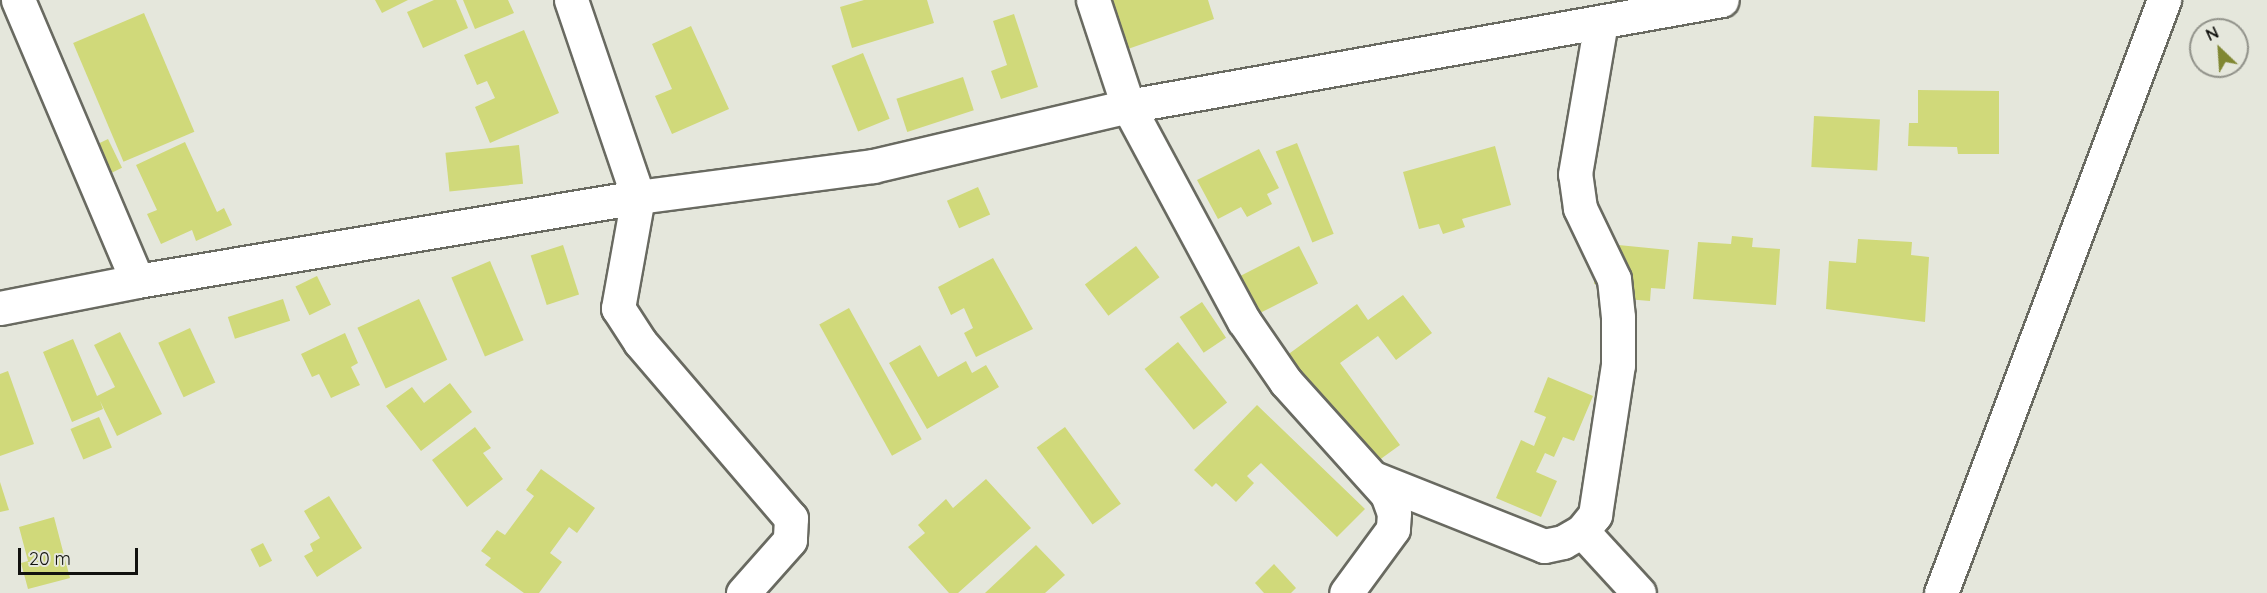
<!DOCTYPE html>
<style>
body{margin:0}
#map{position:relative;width:2267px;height:593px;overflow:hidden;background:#e5e7dc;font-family:Quicksand,sans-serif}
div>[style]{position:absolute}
.building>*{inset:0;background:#d0d97a;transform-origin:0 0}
.roads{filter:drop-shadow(2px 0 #696a61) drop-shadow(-2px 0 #696a61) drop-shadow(0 2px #696a61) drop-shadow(0 -2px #696a61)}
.street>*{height:33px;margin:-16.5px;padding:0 16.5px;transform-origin:16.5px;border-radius:16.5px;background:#fff}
span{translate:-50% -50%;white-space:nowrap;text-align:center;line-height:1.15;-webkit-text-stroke:6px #e5e7dc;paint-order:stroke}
.north{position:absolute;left:2189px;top:18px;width:60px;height:60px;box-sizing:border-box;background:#e5e7dc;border:2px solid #91928a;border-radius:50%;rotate:335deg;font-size:16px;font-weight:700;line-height:24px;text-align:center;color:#12120f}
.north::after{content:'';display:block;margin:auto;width:21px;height:27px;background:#808732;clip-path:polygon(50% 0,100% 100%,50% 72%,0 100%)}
.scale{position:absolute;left:18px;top:548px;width:120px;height:27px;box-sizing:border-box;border:3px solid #12120f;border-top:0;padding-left:8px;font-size:18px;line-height:21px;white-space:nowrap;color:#12120f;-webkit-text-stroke:4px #e5e7dc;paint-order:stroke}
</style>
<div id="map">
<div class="building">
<div style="clip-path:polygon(375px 0,408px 0,382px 13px)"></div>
<div style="clip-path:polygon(434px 0,456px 0,468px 28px,423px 48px,407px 12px)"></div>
<div style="clip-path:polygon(463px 0,508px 0,514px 13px,475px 29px)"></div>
<div style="clip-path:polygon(864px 0,927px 0,934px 23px,852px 48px,840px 7px)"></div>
<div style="clip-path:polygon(1107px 0,1208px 0,1214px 19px,1125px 50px)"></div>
<div style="left:144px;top:13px;width:129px;height:77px;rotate:67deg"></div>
<div style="clip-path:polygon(1014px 14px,1038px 87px,1001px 99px,991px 71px,1007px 65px,993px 21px)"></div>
<div style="clip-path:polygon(691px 26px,729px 109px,672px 134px,655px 96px,672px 89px,652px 44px)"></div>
<div style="clip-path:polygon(524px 30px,559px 113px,490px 143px,475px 107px,495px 98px,487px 81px,477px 85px,464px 55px)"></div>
<div style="left:863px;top:53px;width:71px;height:34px;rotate:68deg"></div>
<div style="left:963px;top:77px;width:35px;height:70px;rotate:72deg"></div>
<div style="clip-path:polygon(1918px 90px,1999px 91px,1999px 154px,1958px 154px,1957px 147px,1908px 146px,1909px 123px,1918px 123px)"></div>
<div style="left:1814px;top:116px;width:66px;height:51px;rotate:3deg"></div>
<div style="left:108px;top:139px;width:32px;height:36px;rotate:64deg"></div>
<div style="clip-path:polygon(185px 142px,217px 212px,224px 208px,232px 225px,196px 241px,192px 230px,161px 244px,147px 214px,157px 210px,136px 165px)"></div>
<div style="left:1297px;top:143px;width:98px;height:23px;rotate:68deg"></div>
<div style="left:519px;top:145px;width:39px;height:74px;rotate:84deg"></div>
<div style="clip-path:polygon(1495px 146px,1511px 205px,1462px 219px,1465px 227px,1443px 234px,1439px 224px,1419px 229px,1403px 172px)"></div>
<div style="clip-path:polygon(1259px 149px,1279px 188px,1267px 194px,1272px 204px,1247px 217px,1241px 207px,1218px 219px,1197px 180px)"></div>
<div style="left:978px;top:187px;width:30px;height:34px;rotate:66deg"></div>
<div style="clip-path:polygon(1732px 236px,1753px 238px,1752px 247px,1780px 249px,1776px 305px,1693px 299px,1698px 242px,1731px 244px)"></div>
<div style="clip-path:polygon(1858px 239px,1912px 242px,1911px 255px,1929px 257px,1925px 322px,1826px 309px,1829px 261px,1856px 263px)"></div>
<div style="clip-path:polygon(1598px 243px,1669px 250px,1665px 289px,1651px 288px,1650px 301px,1626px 299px,1627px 287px,1594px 284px)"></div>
<div style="left:563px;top:245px;width:52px;height:34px;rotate:72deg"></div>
<div style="left:1136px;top:246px;width:39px;height:64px;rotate:53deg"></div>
<div style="left:1299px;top:246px;width:42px;height:72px;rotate:63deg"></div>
<div style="clip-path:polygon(993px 258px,1033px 329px,976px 357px,964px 333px,973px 328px,964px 308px,951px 315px,938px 287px)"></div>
<div style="left:490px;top:261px;width:86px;height:42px;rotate:67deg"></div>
<div style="left:317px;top:276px;width:32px;height:24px;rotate:64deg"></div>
<div style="clip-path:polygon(1403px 295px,1432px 333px,1396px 360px,1378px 336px,1340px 363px,1400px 445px,1371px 466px,1275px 364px,1357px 304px,1368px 320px)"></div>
<div style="left:283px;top:299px;width:23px;height:58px;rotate:72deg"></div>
<div style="left:419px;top:299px;width:67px;height:68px;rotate:65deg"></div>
<div style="left:1202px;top:302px;width:43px;height:27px;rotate:56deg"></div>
<div style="left:849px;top:308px;width:150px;height:34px;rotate:61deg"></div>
<div style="left:190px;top:328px;width:60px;height:35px;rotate:65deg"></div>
<div style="clip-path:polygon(120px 332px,162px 414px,117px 436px,100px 401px,103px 409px,72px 422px,43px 352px,73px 339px,97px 396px,115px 387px,94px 345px)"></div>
<div style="clip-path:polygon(345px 333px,358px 363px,351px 367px,360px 385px,331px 398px,319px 374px,312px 377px,301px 354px)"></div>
<div style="left:1178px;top:342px;width:78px;height:43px;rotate:51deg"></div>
<div style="clip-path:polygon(920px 345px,938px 377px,966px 361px,972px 373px,986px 365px,999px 387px,927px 429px,889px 363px)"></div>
<div style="clip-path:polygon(8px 371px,34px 444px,0 456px,0 374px)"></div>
<div style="clip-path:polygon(1548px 377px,1593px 396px,1574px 441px,1563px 437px,1554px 457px,1545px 453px,1536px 472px,1557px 481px,1541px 517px,1496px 498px,1521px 440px,1534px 446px,1546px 417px,1534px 412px)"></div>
<div style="clip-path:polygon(450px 383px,472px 412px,421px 451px,386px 406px,412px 387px,424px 403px)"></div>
<div style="clip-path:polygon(1257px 405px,1365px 509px,1337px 537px,1261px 463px,1247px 476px,1254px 483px,1236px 502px,1216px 483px,1212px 487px,1194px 470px)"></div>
<div style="left:99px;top:417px;width:33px;height:31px;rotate:67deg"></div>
<div style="clip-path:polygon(475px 427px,491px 448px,483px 453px,503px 479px,467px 507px,432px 460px)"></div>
<div style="left:1065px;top:427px;width:95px;height:35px;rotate:54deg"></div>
<div style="clip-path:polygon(541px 469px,595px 508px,577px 533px,569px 527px,550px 553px,562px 562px,539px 593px,524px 593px,485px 565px,491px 558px,481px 551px,497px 530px,505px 535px,534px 496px,526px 490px)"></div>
<div style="clip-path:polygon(986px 479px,1031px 528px,958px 593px,949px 593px,908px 547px,925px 533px,918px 525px,946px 499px,953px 508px)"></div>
<div style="clip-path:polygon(0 482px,9px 510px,0 512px)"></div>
<div style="clip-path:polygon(329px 496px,362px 548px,317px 577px,304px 556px,313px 551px,310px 544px,320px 538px,304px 511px)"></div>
<div style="clip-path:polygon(54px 517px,70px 578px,28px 589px,21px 563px,28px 561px,19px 527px)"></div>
<div style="left:263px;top:543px;width:20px;height:14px;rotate:63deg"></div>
<div style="clip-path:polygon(1036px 545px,1065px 575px,1045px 593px,985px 593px)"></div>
<div style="clip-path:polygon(1274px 564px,1296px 588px,1291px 593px,1264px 593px,1255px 583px)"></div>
</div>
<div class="roads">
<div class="street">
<div style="left:18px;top:0;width:305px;rotate:67deg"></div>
<div style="left:571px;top:0;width:208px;rotate:71.2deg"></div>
<div style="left:638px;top:197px;width:113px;rotate:100.2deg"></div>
<div style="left:618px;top:308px;width:40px;rotate:57.1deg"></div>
<div style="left:640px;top:342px;width:232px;rotate:49.4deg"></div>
<div style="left:791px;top:518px;width:22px;rotate:93deg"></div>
<div style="left:790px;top:540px;width:71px;rotate:131.6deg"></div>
<div style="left:1093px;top:0;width:112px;rotate:71.7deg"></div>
<div style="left:1128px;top:106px;width:244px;rotate:61.7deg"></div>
<div style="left:1244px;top:321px;width:74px;rotate:55.5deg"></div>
<div style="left:1286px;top:382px;width:151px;rotate:48deg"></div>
<div style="left:1387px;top:494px;width:20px;rotate:70deg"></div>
<div style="left:1394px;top:513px;width:16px;rotate:94deg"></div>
<div style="left:1393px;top:529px;width:79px;rotate:126.3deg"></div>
<div style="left:0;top:308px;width:140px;rotate:-11.1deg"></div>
<div style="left:137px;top:281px;width:508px;rotate:-9.52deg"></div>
<div style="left:638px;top:197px;width:237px;rotate:-7.5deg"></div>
<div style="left:873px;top:166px;width:262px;rotate:-13.2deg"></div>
<div style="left:1128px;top:106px;width:603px;rotate:-10.12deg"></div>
<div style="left:1376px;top:479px;width:181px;rotate:21.7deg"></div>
<div style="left:1544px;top:546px;width:19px;rotate:-12deg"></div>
<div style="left:1563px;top:542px;width:22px;rotate:-30deg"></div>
<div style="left:1582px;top:531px;width:21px;rotate:-51deg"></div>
<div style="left:1595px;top:515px;width:152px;rotate:-81.3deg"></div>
<div style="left:1618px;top:365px;width:48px;rotate:-90deg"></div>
<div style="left:1618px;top:317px;width:38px;rotate:-96deg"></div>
<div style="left:1614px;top:279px;width:79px;rotate:-115.6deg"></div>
<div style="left:1580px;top:208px;width:34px;rotate:-98deg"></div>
<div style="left:1575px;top:174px;width:154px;rotate:-80.3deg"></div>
<div style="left:1582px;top:531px;width:84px;rotate:47.4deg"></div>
<div style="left:1941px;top:593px;width:634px;rotate:-69.39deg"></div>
</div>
</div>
<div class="north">N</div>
<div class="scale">20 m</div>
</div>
